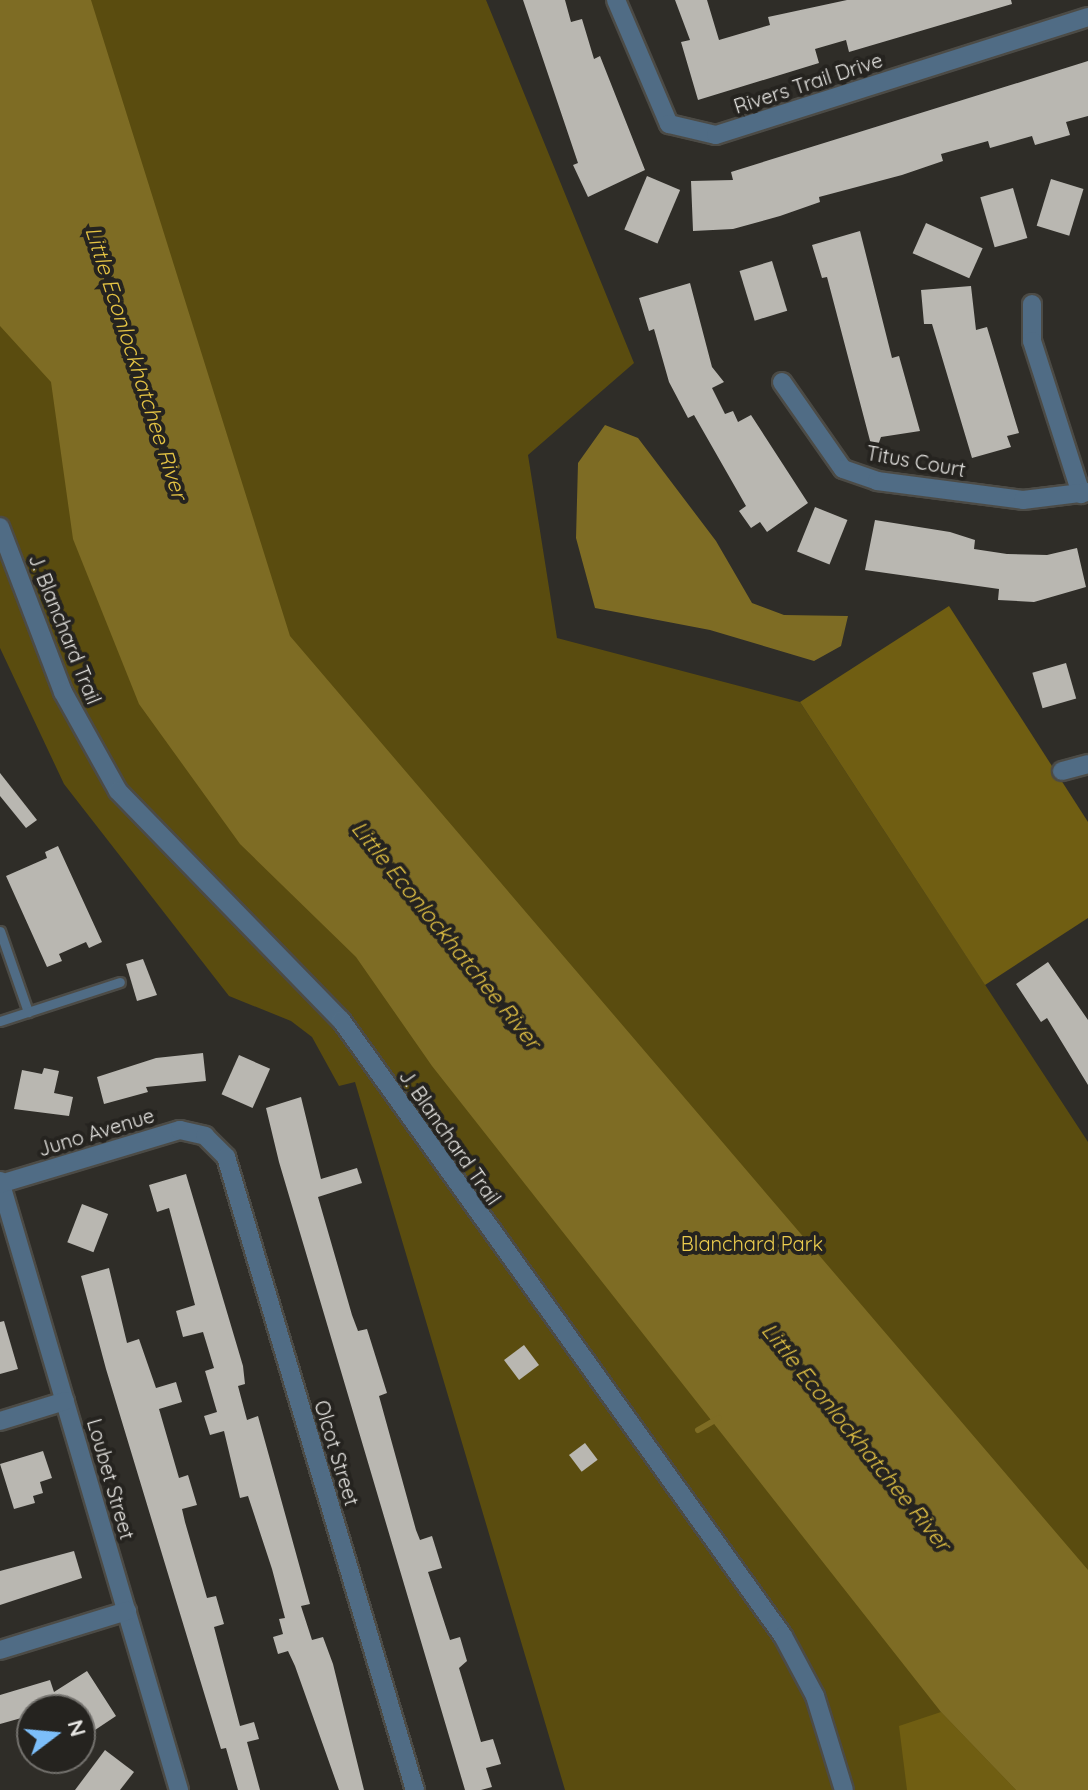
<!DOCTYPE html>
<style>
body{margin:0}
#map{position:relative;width:1088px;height:1790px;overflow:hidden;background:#2f2d28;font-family:Quicksand,sans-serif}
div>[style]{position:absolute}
.green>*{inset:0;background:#5a4c0f}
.forest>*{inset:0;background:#705e12}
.water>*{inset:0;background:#7e6c24}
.stream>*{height:6px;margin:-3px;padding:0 3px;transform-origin:3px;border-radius:3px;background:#7e6c24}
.building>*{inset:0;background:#b9b7b1;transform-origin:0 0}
.roads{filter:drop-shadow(2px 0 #4c4b46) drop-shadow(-2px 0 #4c4b46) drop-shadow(0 2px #4c4b46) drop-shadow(0 -2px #4c4b46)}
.lane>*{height:9px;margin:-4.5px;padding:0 4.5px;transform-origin:4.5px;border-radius:4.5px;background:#506c85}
.street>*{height:18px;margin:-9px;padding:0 9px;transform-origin:9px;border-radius:9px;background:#506c85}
span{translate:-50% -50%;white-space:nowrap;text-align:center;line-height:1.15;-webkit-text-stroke:8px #25231f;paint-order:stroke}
.street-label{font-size:20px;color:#e7e6e3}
.park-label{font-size:20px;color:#eccc4e}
.water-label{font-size:22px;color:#e4c344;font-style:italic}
.north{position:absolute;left:16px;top:1694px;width:80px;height:80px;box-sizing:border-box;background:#25231f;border:2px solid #73716d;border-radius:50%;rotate:74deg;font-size:22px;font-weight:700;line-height:32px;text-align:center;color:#e7e6e3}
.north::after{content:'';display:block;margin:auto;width:28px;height:36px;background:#7cbef9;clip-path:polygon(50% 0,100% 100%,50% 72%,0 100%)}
</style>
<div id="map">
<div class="green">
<div style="clip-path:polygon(0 0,486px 0,634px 363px,528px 455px,557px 638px,800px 702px,1088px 1142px,1088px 1790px,565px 1790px,355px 1082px,339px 1086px,312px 1037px,291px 1021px,229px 996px,64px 784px,0 648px)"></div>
</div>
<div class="forest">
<div style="clip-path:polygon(949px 606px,1088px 822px,1088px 918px,985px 985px,800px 702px)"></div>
<div style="clip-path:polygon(941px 1712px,1016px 1790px,907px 1790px,899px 1726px)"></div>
</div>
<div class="water">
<div style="clip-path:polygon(0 0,91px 0,290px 636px,1088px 1570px,1088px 1790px,1016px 1790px,941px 1712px,432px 1066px,356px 957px,240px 844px,139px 704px,73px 539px,51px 382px,0 326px)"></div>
<div style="clip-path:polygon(605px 425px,638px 438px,716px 541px,752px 603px,784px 615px,848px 616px,841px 646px,814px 661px,710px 630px,595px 608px,576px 538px,578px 463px)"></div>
</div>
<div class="stream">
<div style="left:698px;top:1430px;width:24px;rotate:-30deg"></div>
</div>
<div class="building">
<div style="clip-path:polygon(523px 0,565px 0,571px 22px,582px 19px,594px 59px,600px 56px,645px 170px,588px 197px,573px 165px,578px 163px)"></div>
<div style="clip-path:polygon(675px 0,707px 0,719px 40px,770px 25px,768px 17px,847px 0,1011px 0,1012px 4px,849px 52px,846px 40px,815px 49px,819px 63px,698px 100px,681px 42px,690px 40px)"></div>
<div style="clip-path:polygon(1088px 61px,1088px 116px,1066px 122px,1070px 135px,1035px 145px,1032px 136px,990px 148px,988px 141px,941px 154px,943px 161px,902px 175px,819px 197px,820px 202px,780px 216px,733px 229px,693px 231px,691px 181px,733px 180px,731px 172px)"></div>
<div style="left:647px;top:176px;width:36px;height:58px;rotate:23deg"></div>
<div style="left:1051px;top:179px;width:34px;height:49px;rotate:17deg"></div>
<div style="left:1013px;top:188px;width:52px;height:34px;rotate:74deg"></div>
<div style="left:926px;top:223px;width:62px;height:33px;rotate:24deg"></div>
<div style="clip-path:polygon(860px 231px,892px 358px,899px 356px,920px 431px,881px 437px,874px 456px,827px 277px,822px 278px,812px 245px)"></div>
<div style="left:772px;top:261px;width:52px;height:34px;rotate:73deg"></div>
<div style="clip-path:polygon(690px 283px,712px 367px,724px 382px,712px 388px,725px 414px,733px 411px,738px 422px,751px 415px,808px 503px,767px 532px,760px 522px,751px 528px,739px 511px,746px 506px,694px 415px,688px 418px,669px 382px,654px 329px,649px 331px,639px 298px)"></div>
<div style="clip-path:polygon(971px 286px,976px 330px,987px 327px,1019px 433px,1007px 436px,1011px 447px,972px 458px,932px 324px,924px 324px,921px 290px)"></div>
<div style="left:815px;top:507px;width:35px;height:48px;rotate:22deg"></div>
<div style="clip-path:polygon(875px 520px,950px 532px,975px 540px,974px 549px,1007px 554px,1047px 555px,1077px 548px,1086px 587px,1034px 602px,998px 600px,999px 589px,865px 570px)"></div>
<div style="left:1066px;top:663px;width:37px;height:35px;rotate:74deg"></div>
<div style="clip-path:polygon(0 773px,37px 820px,26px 828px,0 796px)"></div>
<div style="clip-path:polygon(58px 846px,102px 942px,89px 948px,86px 942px,59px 954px,62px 961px,47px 967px,6px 876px,47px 858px,45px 852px)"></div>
<div style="clip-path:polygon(143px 959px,157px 995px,137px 1001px,126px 964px)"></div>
<div style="clip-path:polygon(1048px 962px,1088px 1020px,1088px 1085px,1047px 1018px,1041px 1022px,1016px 984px)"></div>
<div style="clip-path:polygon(203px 1053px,206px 1081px,146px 1087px,148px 1092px,104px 1104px,97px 1077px,156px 1058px)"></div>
<div style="left:239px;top:1055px;width:34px;height:43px;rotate:24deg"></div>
<div style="clip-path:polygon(44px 1068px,59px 1071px,54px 1093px,73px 1097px,69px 1116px,14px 1109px,22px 1070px,42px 1074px)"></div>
<div style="clip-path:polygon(301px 1097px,321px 1179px,357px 1168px,362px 1183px,318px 1197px,352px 1315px,358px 1331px,367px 1329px,387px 1393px,379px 1396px,416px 1530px,420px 1540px,432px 1536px,442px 1568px,428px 1572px,450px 1640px,460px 1637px,467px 1661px,459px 1668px,481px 1742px,493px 1739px,501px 1764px,486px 1768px,492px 1787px,481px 1790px,465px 1790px,279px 1162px,266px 1108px)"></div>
<div style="clip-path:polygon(186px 1174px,243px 1366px,245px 1384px,238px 1386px,247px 1420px,258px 1416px,310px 1604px,301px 1606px,312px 1640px,323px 1637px,333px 1664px,364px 1790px,339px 1790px,295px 1666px,288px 1651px,278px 1654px,273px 1637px,283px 1634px,279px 1619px,285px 1618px,272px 1569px,248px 1496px,240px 1498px,224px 1431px,210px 1435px,204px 1416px,217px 1412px,205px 1371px,214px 1368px,203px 1332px,183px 1337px,176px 1311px,195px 1305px,169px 1208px,157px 1212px,149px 1185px)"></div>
<div style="left:82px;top:1204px;width:28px;height:41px;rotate:21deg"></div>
<div style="clip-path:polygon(109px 1268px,127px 1343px,139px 1339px,156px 1388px,176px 1382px,182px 1402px,159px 1409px,179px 1478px,188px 1475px,197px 1505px,182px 1509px,185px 1522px,207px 1598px,216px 1596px,224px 1624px,214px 1627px,240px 1726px,254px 1722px,259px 1739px,247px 1742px,260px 1790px,238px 1790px,226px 1748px,221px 1749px,106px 1369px,81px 1276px)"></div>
<div style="clip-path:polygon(4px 1321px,18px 1369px,0 1374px,0 1322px)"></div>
<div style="left:524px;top:1345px;width:25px;height:25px;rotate:53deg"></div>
<div style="left:585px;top:1443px;width:21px;height:20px;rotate:53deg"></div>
<div style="clip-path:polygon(43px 1451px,52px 1478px,40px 1482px,43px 1493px,33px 1496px,35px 1503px,14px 1509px,0 1464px)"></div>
<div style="clip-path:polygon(74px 1551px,82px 1578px,0 1605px,0 1571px)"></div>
<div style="clip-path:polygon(87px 1671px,116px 1716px,95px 1730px,77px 1702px,32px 1710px,32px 1715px,0 1724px,0 1695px,50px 1680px,54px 1692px)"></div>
<div style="clip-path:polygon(105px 1750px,134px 1772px,120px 1790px,75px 1790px)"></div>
</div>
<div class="roads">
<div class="lane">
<div style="left:0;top:931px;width:86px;rotate:70.9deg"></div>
<div style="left:0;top:1021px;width:126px;rotate:-18deg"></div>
</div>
<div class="street">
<div style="left:616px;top:0;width:135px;rotate:66.9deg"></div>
<div style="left:669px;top:124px;width:48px;rotate:13.2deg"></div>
<div style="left:716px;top:135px;width:390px;rotate:-17.6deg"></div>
<div style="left:1032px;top:304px;width:37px;rotate:90deg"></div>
<div style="left:1032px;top:341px;width:161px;rotate:72.2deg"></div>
<div style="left:782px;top:382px;width:106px;rotate:55deg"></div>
<div style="left:843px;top:469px;width:36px;rotate:19deg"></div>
<div style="left:877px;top:481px;width:147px;rotate:7.4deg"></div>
<div style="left:1023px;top:500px;width:65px;rotate:-7deg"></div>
<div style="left:0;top:527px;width:177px;rotate:69.1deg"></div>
<div style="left:63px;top:692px;width:113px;rotate:60.9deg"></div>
<div style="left:118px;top:791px;width:320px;rotate:45.8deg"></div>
<div style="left:341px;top:1020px;width:758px;rotate:54.34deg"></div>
<div style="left:783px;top:1636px;width:68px;rotate:61.9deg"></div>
<div style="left:815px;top:1696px;width:98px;rotate:72.9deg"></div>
<div style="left:1062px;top:771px;width:27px;rotate:-15deg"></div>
<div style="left:0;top:1181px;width:635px;rotate:73.62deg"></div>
<div style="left:0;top:1184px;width:188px;rotate:-16.7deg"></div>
<div style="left:180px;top:1130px;width:26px;rotate:13deg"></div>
<div style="left:205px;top:1136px;width:30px;rotate:45deg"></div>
<div style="left:226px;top:1157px;width:661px;rotate:73.38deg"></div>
<div style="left:0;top:1421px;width:68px;rotate:-17.1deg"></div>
<div style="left:0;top:1650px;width:133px;rotate:-17.1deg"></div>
</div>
</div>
<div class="street-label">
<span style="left:808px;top:83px;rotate:-18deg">Rivers Trail Drive</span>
<span style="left:916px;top:461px;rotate:10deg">Titus Court</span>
<span style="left:65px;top:629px;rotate:68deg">J. Blanchard Trail</span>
<span style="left:96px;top:1132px;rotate:-17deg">Juno Avenue</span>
<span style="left:450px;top:1137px;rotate:55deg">J. Blanchard Trail</span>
<span style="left:337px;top:1453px;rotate:73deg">Olcot Street</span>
<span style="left:111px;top:1479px;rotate:74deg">Loubet Street</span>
</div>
<div class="park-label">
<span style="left:752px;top:1243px">Blanchard Park</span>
</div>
<div class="water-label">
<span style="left:136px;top:363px;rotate:72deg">Little Econlockhatchee River</span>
<span style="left:446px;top:935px;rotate:51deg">Little Econlockhatchee River</span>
<span style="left:856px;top:1437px;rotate:51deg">Little Econlockhatchee River</span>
</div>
<div class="north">N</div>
</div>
